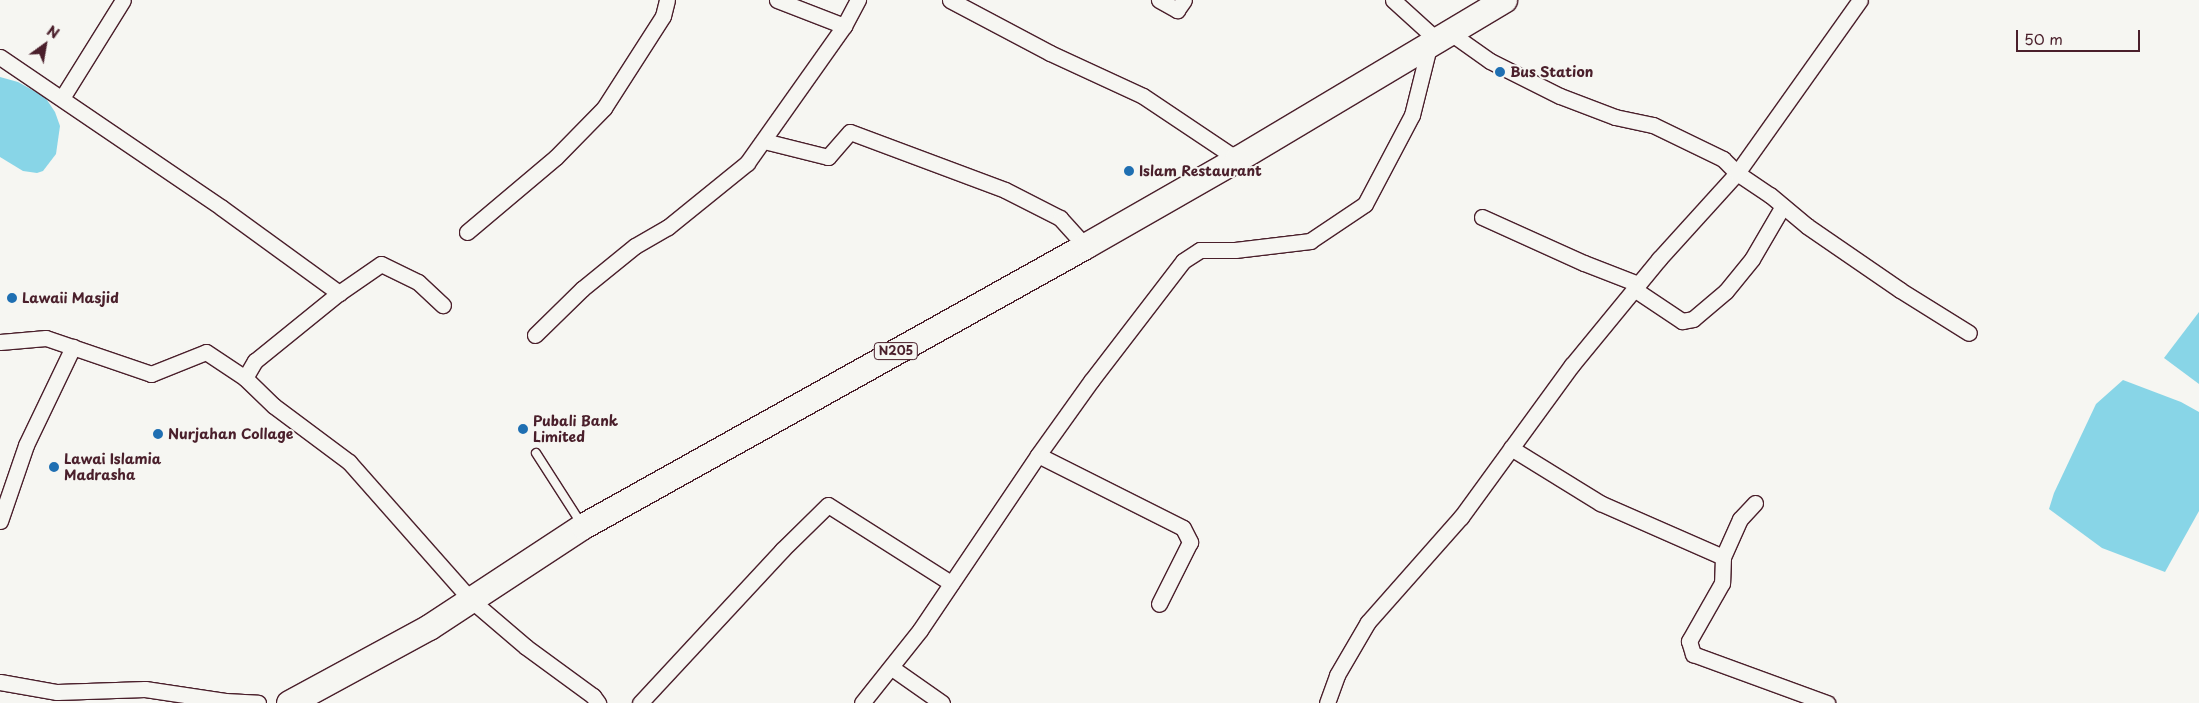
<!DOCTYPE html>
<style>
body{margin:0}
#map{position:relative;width:2199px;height:703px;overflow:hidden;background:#f6f6f2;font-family:"Playpen Sans",sans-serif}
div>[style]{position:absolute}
.water>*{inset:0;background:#88d5e7}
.roads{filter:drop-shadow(1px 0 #4a1f2b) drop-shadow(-1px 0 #4a1f2b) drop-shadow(0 1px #4a1f2b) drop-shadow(0 -1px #4a1f2b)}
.service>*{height:8px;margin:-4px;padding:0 4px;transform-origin:4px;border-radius:4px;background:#f6f6f2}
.minor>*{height:15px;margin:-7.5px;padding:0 7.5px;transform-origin:7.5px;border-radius:7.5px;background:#f6f6f2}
.trunk>*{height:25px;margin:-12.5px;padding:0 12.5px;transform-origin:12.5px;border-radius:12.5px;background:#f6f6f2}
.dots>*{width:14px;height:14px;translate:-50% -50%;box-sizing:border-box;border:2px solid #f6f6f2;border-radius:50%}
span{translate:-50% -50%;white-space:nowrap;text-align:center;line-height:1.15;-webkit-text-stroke:4px #f6f6f2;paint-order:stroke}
.shield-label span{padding:1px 4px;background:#f6f6f2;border:1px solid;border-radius:4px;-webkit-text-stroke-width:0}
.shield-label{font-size:12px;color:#4a1f2b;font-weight:700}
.poi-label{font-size:14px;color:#4a1f2b;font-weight:700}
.left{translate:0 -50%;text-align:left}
.north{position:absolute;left:20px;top:20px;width:50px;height:50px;-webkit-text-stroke:4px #f6f6f2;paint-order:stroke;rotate:32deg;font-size:14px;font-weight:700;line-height:20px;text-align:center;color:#4a1f2b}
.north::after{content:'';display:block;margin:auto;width:18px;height:22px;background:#4a1f2b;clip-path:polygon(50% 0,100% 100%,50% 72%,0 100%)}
.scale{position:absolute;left:2016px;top:30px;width:124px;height:22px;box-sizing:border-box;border:2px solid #4a1f2b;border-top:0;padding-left:6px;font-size:15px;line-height:18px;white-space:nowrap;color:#4a1f2b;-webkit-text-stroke:4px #f6f6f2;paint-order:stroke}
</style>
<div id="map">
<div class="water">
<div style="clip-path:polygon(0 77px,18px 82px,45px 97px,55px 112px,60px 126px,56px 154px,43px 171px,37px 173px,23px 171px,0 157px)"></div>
<div style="clip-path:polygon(2199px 312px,2199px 384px,2164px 358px)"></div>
<div style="clip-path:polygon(2123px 380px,2181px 402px,2199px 412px,2199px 511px,2165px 572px,2102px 548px,2049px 509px,2054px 493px,2096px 404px)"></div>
</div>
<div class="roads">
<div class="service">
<div style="left:536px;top:453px;width:83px;rotate:57.3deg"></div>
</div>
<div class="minor">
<div style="left:777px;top:0;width:72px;rotate:21.2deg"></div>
<div style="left:844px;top:26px;width:30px;rotate:-62deg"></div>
<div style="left:950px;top:0;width:113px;rotate:27.9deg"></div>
<div style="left:1050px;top:53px;width:102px;rotate:24.8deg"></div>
<div style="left:1143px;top:96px;width:113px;rotate:33.8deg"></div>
<div style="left:1159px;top:0;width:21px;rotate:29deg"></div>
<div style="left:1177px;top:10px;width:12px;rotate:-55deg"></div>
<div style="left:1393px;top:0;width:58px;rotate:42.2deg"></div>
<div style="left:1449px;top:32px;width:50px;rotate:35.3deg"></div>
<div style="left:1490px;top:61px;width:78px;rotate:26.6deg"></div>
<div style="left:1560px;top:96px;width:59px;rotate:20.9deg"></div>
<div style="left:1615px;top:117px;width:39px;rotate:12deg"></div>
<div style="left:1653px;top:125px;width:78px;rotate:25.9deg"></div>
<div style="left:1723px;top:159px;width:20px;rotate:45deg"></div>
<div style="left:1737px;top:173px;width:40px;rotate:34deg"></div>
<div style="left:1770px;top:195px;width:48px;rotate:40deg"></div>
<div style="left:1807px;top:226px;width:113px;rotate:34.5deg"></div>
<div style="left:1900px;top:290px;width:81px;rotate:31.9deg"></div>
<div style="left:0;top:57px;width:268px;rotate:34.2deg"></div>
<div style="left:222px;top:208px;width:145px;rotate:36deg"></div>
<div style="left:62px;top:98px;width:115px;rotate:-58.1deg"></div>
<div style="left:764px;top:141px;width:66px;rotate:14deg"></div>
<div style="left:828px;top:157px;width:33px;rotate:-49deg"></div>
<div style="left:850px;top:132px;width:165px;rotate:20.5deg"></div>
<div style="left:1005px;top:190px;width:62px;rotate:27deg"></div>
<div style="left:1060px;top:218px;width:38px;rotate:48deg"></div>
<div style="left:1482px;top:217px;width:112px;rotate:24.3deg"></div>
<div style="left:1584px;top:263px;width:58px;rotate:21.3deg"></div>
<div style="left:467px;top:232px;width:116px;rotate:-40.1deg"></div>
<div style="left:556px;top:157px;width:69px;rotate:-45.6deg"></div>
<div style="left:604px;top:108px;width:109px;rotate:-57.3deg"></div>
<div style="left:663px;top:16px;width:16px;rotate:-76deg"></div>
<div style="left:1634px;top:289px;width:58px;rotate:33.7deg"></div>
<div style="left:1682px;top:321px;width:11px;rotate:-10deg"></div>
<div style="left:1693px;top:319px;width:43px;rotate:-40.3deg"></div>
<div style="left:1726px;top:291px;width:41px;rotate:-50.9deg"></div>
<div style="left:1752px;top:259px;width:61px;rotate:-59.7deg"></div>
<div style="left:535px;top:335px;width:66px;rotate:-44.4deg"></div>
<div style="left:582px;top:289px;width:68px;rotate:-39.1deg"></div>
<div style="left:635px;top:246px;width:38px;rotate:-30deg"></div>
<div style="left:668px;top:227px;width:102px;rotate:-39deg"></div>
<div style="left:747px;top:163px;width:168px;rotate:-54.7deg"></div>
<div style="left:0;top:342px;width:46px;rotate:-5deg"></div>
<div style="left:46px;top:338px;width:111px;rotate:18.9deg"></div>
<div style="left:151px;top:374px;width:59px;rotate:-21.8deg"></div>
<div style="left:206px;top:352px;width:47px;rotate:33.7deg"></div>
<div style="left:245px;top:378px;width:40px;rotate:44deg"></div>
<div style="left:274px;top:406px;width:94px;rotate:36.7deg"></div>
<div style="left:349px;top:462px;width:184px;rotate:48.5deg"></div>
<div style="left:471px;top:600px;width:72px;rotate:40.5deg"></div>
<div style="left:526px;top:647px;width:83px;rotate:36.2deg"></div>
<div style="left:593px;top:696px;width:9px;rotate:54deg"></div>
<div style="left:245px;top:378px;width:20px;rotate:-60deg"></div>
<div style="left:255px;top:361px;width:108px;rotate:-39deg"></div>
<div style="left:339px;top:293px;width:51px;rotate:-34.6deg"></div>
<div style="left:381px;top:264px;width:41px;rotate:25.9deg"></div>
<div style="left:418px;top:282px;width:34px;rotate:43deg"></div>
<div style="left:1511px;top:448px;width:105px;rotate:31.7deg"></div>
<div style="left:1600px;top:503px;width:134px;rotate:23.7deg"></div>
<div style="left:1038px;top:455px;width:162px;rotate:26.7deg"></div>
<div style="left:1183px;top:528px;width:16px;rotate:63deg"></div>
<div style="left:1190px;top:542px;width:69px;rotate:116.6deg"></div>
<div style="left:1755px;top:503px;width:22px;rotate:133deg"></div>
<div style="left:1740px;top:519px;width:42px;rotate:114.1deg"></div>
<div style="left:1723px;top:557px;width:26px;rotate:92deg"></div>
<div style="left:1722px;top:583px;width:67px;rotate:119.6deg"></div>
<div style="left:1689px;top:641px;width:14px;rotate:73deg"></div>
<div style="left:1693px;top:654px;width:143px;rotate:20.1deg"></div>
<div style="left:0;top:521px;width:80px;rotate:-71.1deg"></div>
<div style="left:26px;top:445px;width:109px;rotate:-64.4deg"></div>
<div style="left:892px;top:668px;width:61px;rotate:35deg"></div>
<div style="left:0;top:682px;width:58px;rotate:10deg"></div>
<div style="left:57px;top:692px;width:88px;rotate:-2deg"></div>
<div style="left:145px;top:689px;width:81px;rotate:8.5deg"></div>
<div style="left:225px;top:701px;width:33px;rotate:3deg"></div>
<div style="left:640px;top:703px;width:209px;rotate:-47.1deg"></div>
<div style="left:782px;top:550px;width:64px;rotate:-44.4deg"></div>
<div style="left:828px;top:505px;width:146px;rotate:32.4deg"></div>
<div style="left:862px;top:703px;width:93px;rotate:-51.5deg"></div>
<div style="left:920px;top:630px;width:211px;rotate:-56deg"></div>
<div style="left:1038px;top:455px;width:91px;rotate:-54.4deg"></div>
<div style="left:1091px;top:381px;width:151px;rotate:-52.5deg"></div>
<div style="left:1183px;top:261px;width:20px;rotate:-33deg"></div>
<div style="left:1200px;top:250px;width:35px"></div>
<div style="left:1235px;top:250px;width:76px;rotate:-6.8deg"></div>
<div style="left:1310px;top:241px;width:66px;rotate:-33.9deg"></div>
<div style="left:1365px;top:204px;width:101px;rotate:-62.2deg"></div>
<div style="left:1412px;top:115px;width:74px;rotate:-76deg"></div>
<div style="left:1327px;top:703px;width:30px;rotate:-70deg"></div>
<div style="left:1337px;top:675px;width:61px;rotate:-59.7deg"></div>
<div style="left:1368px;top:622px;width:140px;rotate:-48.5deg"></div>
<div style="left:1461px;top:517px;width:188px;rotate:-53.9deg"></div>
<div style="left:1572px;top:365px;width:137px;rotate:-50.6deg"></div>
<div style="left:1659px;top:259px;width:116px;rotate:-47.8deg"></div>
<div style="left:1737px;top:173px;width:212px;rotate:-54.6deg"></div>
</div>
<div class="trunk">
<div style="left:289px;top:703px;width:159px;rotate:-28.5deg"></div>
<div style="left:429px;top:627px;width:184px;rotate:-33.3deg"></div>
<div style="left:583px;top:526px;width:575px;rotate:-29.15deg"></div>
<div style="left:1085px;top:246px;width:175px;rotate:-29.8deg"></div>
<div style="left:1237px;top:159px;width:311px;rotate:-30.8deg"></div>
</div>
</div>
<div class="dots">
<div style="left:1500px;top:72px;background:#1f6fb2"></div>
<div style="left:1129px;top:171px;background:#1f6fb2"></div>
<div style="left:12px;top:298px;background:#1f6fb2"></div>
<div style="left:523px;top:429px;background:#1f6fb2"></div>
<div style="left:158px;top:434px;background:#1f6fb2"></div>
<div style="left:54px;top:467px;background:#1f6fb2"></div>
</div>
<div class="shield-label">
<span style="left:896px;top:351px">N205</span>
</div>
<div class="poi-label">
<span class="left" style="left:1510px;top:72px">Bus Station</span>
<span class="left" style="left:1139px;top:171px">Islam Restaurant</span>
<span class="left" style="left:22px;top:298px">Lawaii Masjid</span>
<span class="left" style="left:533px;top:429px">Pubali Bank<br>Limited</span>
<span class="left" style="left:168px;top:434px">Nurjahan Collage</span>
<span class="left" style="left:64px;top:467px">Lawai Islamia<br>Madrasha</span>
</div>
<div class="north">N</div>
<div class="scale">50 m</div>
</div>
